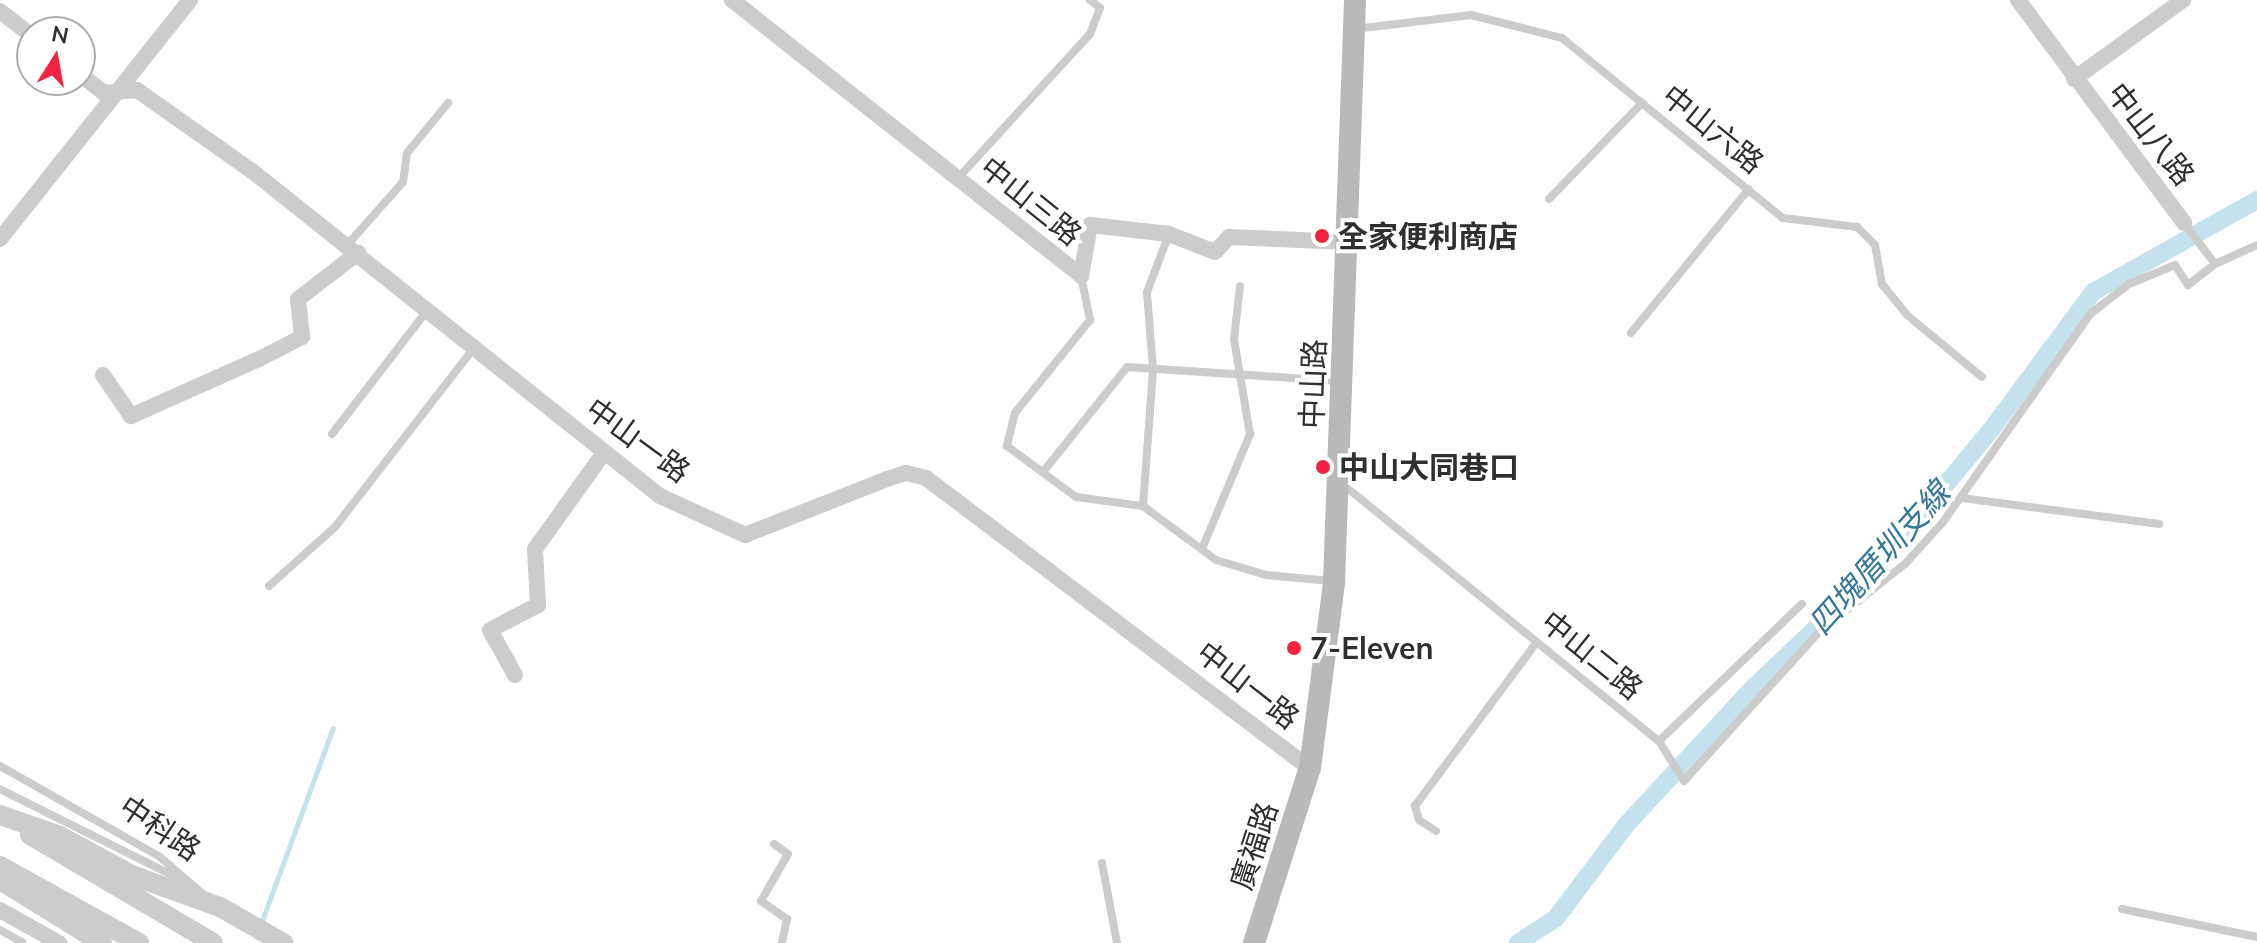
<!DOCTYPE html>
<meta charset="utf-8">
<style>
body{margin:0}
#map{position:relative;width:2257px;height:943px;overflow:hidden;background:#fff;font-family:Mulish,"Noto Sans TC",sans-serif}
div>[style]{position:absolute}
.stream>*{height:5px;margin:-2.5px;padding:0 2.5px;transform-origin:2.5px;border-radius:2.5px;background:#c6e1ee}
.canal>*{height:18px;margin:-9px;padding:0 9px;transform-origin:9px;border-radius:9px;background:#c6e1ee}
.service>*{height:8px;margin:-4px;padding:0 4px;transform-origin:4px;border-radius:4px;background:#ccc}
.minor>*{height:16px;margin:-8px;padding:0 8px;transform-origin:8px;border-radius:8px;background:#ccc}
.tertiary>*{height:20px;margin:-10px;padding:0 10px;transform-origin:10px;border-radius:10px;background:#ccc}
.secondary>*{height:22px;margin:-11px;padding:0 11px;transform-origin:11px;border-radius:11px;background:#b9b9b9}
.dots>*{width:22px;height:22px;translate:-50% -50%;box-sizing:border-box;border:4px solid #fff;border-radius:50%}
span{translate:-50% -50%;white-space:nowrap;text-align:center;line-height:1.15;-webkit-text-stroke:8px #fff;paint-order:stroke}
.street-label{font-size:30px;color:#2f2f2f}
.poi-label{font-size:30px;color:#2f2f2f;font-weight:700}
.left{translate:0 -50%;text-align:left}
.water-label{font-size:32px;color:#367897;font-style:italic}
.north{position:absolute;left:16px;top:16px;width:80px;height:80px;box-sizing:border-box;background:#fff;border:2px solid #acacac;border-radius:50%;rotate:11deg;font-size:22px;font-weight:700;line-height:32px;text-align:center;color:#2f2f2f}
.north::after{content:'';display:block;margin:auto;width:28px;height:36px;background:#f22442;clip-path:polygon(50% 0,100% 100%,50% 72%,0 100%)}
</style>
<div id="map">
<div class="stream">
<div style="left:260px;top:926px;width:211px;rotate:-69.8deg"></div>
</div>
<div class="canal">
<div style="left:1518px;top:943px;width:45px;rotate:-33.3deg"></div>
<div style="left:1556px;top:918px;width:116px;rotate:-53deg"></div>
<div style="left:1626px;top:825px;width:188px;rotate:-47.2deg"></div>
<div style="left:1754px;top:687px;width:157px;rotate:-43.5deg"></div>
<div style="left:1868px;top:579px;width:193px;rotate:-50.5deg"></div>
<div style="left:1991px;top:430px;width:172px;rotate:-53.5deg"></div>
<div style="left:2093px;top:292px;width:188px;rotate:-29.3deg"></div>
</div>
<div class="service">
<div style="left:1355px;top:29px;width:117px;rotate:-6.9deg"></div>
<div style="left:1471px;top:15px;width:94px;rotate:14.2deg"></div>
<div style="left:1562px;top:38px;width:285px;rotate:39.2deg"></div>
<div style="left:1783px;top:218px;width:75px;rotate:6.9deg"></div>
<div style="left:1857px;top:227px;width:25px;rotate:45deg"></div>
<div style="left:1875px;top:245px;width:40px;rotate:80deg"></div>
<div style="left:1882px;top:284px;width:40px;rotate:51deg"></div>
<div style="left:1907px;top:315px;width:97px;rotate:39.6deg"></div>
<div style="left:958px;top:178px;width:195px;rotate:-47.5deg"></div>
<div style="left:1090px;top:34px;width:28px;rotate:-69deg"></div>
<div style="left:1100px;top:8px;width:13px;rotate:-141deg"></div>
<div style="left:1549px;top:199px;width:134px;rotate:-45.9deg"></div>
<div style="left:2184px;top:223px;width:51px;rotate:52.9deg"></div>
<div style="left:2215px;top:264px;width:46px;rotate:-24.3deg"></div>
<div style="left:348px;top:244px;width:83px;rotate:-48.4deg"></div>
<div style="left:403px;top:182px;width:29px;rotate:-82deg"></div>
<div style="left:407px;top:153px;width:65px;rotate:-50.6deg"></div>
<div style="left:1081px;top:276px;width:45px;rotate:78.4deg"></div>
<div style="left:1090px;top:320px;width:119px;rotate:128.9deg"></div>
<div style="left:1015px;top:413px;width:34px;rotate:104deg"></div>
<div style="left:1007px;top:446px;width:86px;rotate:36.5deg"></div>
<div style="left:1076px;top:497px;width:68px;rotate:7.7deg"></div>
<div style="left:1143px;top:506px;width:91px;rotate:36.5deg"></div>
<div style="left:1216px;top:560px;width:52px;rotate:16.7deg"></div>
<div style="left:1266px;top:575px;width:65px;rotate:5.3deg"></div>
<div style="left:1631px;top:333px;width:186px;rotate:-50.7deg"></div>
<div style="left:332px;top:434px;width:154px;rotate:-52.4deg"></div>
<div style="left:1043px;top:472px;width:134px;rotate:-51.3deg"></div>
<div style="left:1127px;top:367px;width:211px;rotate:3.8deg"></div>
<div style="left:1341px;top:483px;width:409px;rotate:39.1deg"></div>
<div style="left:1659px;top:741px;width:198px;rotate:-43.8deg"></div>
<div style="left:1962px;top:498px;width:199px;rotate:7.5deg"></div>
<div style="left:1143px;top:506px;width:137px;rotate:-85.8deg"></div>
<div style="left:1153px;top:369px;width:77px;rotate:-94.5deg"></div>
<div style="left:1147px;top:292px;width:62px;rotate:-69.2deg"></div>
<div style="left:1202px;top:549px;width:125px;rotate:-67.3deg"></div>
<div style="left:1250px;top:434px;width:96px;rotate:-99.6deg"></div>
<div style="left:1234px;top:339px;width:53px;rotate:-83.5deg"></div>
<div style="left:269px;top:586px;width:89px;rotate:-41.8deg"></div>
<div style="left:335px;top:527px;width:227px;rotate:-52.2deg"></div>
<div style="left:1659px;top:741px;width:47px;rotate:58deg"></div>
<div style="left:1684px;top:781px;width:202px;rotate:-47.8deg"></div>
<div style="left:1820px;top:631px;width:110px;rotate:-38.3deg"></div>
<div style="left:1906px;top:563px;width:55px;rotate:-47.9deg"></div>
<div style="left:1943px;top:522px;width:255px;rotate:-54.7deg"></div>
<div style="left:2090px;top:314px;width:49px;rotate:-37.6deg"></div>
<div style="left:2129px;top:284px;width:50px;rotate:-22.4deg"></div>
<div style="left:2175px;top:265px;width:24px;rotate:57deg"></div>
<div style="left:2188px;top:285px;width:34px;rotate:-38deg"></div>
<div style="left:0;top:766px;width:184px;rotate:29.6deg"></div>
<div style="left:160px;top:857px;width:57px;rotate:40.7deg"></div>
<div style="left:0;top:789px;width:203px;rotate:26.6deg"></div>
<div style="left:1436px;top:831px;width:20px;rotate:-147deg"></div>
<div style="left:1419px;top:820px;width:15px;rotate:-106deg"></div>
<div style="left:1415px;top:806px;width:204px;rotate:-53.4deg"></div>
<div style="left:774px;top:844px;width:17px;rotate:36deg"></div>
<div style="left:788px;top:854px;width:54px;rotate:119.9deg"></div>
<div style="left:761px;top:901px;width:32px;rotate:35deg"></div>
<div style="left:787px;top:919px;width:25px;rotate:102deg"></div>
<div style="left:1102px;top:863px;width:81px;rotate:79.4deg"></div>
<div style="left:2122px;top:909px;width:138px;rotate:11.7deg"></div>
<div style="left:0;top:930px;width:26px;rotate:29deg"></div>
</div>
<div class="minor">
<div style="left:732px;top:0;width:445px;rotate:38.3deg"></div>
<div style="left:1081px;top:276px;width:52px;rotate:-80deg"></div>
<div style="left:1090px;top:225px;width:80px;rotate:6.5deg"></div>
<div style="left:1169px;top:234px;width:49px;rotate:21.4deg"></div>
<div style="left:1215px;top:252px;width:21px;rotate:-47deg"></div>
<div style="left:1229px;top:237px;width:118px;rotate:2.4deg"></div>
<div style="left:2018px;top:0;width:278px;rotate:53.3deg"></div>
<div style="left:0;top:11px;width:41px;rotate:38deg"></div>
<div style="left:80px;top:74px;width:31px;rotate:38deg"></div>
<div style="left:104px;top:93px;width:33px;rotate:-5deg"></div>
<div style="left:137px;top:90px;width:141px;rotate:35.2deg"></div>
<div style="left:252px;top:171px;width:522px;rotate:38.54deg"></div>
<div style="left:660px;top:496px;width:94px;rotate:24.6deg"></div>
<div style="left:745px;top:535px;width:153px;rotate:-21.5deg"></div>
<div style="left:887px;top:479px;width:20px;rotate:-18deg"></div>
<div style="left:906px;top:473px;width:21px;rotate:14deg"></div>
<div style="left:926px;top:478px;width:481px;rotate:37.1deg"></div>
<div style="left:2074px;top:79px;width:135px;rotate:-35.9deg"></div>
<div style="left:0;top:239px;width:305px;rotate:-51.5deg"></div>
<div style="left:103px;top:375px;width:50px;rotate:55.7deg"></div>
<div style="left:131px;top:416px;width:140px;rotate:-24deg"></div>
<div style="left:259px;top:359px;width:48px;rotate:-27.1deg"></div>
<div style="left:302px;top:337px;width:38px;rotate:-96deg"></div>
<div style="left:298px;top:299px;width:76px;rotate:-37.5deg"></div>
<div style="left:515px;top:675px;width:51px;rotate:-119.1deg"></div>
<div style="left:490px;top:630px;width:54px;rotate:-27.5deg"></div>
<div style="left:538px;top:605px;width:56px;rotate:-93.1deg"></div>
<div style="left:535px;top:549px;width:117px;rotate:-54.4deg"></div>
<div style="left:0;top:910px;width:68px;rotate:29.2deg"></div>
</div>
<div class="tertiary">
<div style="left:0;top:815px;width:64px;rotate:19.3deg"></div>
<div style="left:60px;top:836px;width:84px;rotate:28.4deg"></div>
<div style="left:134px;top:876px;width:91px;rotate:19.8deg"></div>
<div style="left:220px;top:907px;width:73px;rotate:29.7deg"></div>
<div style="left:30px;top:835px;width:212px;rotate:30.5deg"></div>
<div style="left:0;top:866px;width:159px;rotate:29deg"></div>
<div style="left:0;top:880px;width:120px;rotate:31.7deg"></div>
</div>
<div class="secondary">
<div style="left:1254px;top:943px;width:184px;rotate:-72.3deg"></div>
<div style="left:1310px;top:768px;width:188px;rotate:-82.6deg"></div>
<div style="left:1334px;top:582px;width:582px;rotate:-87.93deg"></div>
</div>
<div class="dots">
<div style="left:1322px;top:236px;background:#f22442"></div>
<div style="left:1323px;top:467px;background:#f22442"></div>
<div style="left:1294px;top:648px;background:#f22442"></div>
</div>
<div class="street-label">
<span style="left:1713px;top:129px;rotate:39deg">中山六路</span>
<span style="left:2151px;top:134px;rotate:52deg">中山八路</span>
<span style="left:1031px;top:201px;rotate:39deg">中山三路</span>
<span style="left:1313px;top:384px;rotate:-88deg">中山路</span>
<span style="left:638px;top:440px;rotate:36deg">中山一路</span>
<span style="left:1592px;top:655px;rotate:39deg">中山二路</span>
<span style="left:1248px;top:685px;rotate:38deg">中山一路</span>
<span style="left:160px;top:828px;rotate:34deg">中科路</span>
<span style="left:1254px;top:846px;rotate:-72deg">廣福路</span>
</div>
<div class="poi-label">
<span class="left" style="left:1338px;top:236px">全家便利商店</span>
<span class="left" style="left:1339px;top:467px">中山大同巷口</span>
<span class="left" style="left:1310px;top:648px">7-Eleven</span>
</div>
<div class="water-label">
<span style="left:1879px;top:558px;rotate:-48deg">四塊厝圳支線</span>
</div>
<div class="north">N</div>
</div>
